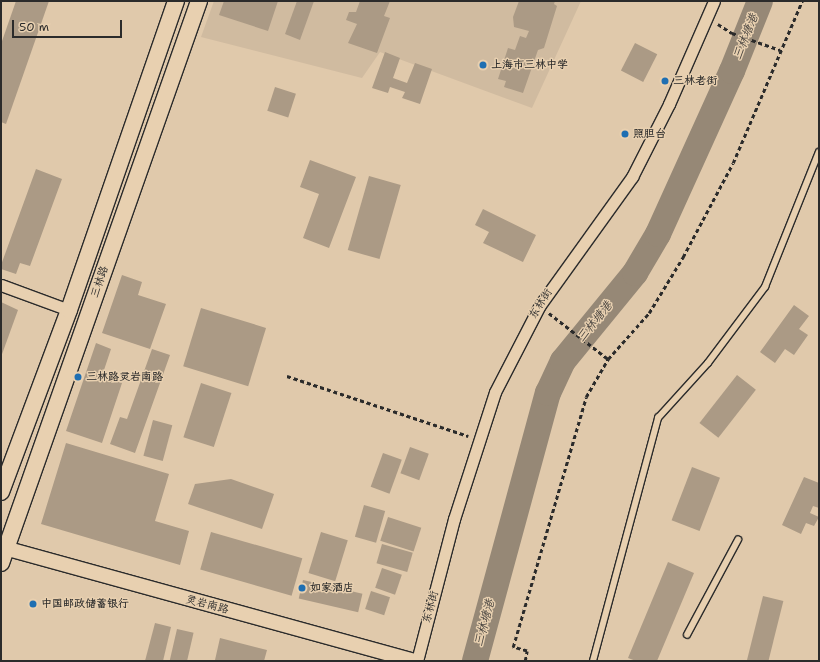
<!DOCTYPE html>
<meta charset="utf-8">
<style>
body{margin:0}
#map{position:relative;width:820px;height:662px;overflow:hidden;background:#e0c9ab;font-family:"Shantell Sans","LXGW WenKai TC",sans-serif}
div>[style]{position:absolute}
.built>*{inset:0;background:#d0bba0}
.river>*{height:26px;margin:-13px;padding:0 13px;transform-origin:13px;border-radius:13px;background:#968876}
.building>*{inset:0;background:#ab9a85;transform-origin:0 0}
.path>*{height:2.5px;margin-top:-1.25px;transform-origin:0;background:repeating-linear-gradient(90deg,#2b2b2b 0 4px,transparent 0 7px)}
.roads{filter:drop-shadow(1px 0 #2b2b2b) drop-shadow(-1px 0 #2b2b2b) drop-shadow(0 1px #2b2b2b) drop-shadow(0 -1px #2b2b2b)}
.service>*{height:5.5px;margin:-2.75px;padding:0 2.75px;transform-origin:2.75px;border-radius:2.75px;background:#e8d0b0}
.minor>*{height:11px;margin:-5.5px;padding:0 5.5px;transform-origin:5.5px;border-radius:5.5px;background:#e8d0b0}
.tertiary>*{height:14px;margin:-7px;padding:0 7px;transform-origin:7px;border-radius:7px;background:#e8d0b0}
.secondary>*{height:16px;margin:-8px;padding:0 8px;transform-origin:8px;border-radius:8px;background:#e8d0b0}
.dots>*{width:11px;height:11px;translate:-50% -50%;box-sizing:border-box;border:2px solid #e8d0b0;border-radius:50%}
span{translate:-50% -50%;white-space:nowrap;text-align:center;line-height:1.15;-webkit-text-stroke:3px #e8d0b0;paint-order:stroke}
.poi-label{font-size:11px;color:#2b2b2b;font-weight:700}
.left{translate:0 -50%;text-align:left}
.street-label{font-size:11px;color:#2b2b2b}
.water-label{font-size:12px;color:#46423e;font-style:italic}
.frame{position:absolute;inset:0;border:2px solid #2b2b2b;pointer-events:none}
.scale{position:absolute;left:12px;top:20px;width:110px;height:18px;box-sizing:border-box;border:2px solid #2b2b2b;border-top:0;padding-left:5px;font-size:12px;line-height:14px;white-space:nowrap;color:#2b2b2b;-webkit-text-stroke:3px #e8d0b0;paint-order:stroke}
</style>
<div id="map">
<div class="built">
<div style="clip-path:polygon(214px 1px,581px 1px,532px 108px,380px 52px,362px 78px,201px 37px)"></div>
</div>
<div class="river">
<div style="left:475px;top:661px;width:278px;rotate:-74.8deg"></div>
<div style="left:548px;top:393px;width:35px;rotate:-65deg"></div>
<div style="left:563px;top:361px;width:114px;rotate:-50.7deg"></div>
<div style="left:635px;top:273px;width:45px;rotate:-59.5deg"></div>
<div style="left:658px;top:234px;width:179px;rotate:-65.6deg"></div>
<div style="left:732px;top:71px;width:75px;rotate:-68.2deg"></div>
</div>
<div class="building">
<div style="clip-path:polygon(16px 1px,49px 1px,6px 124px,1px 122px,1px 44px)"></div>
<div style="clip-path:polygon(224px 1px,278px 1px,268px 31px,219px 15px)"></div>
<div style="clip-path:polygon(297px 1px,314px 1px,300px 40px,285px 34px)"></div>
<div style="clip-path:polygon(360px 1px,390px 1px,384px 16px,390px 18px,377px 53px,348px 43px,357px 24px,346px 20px,349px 12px,356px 12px)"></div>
<div style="clip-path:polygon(519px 1px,555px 1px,554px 4px,557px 6px,544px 48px,538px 50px,523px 93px,504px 87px,506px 81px,498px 79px,508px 48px,515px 50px,520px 36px,526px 38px,529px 31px,514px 27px,513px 17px)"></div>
<div style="left:635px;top:43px;width:25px;height:31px;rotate:27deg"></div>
<div style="clip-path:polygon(385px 52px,400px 58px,393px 78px,407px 83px,415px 63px,432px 69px,420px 104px,402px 98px,405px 92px,390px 87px,388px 93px,372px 88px)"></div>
<div style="left:275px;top:87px;width:22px;height:25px;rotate:18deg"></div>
<div style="clip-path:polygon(310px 160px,356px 177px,329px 248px,303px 238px,319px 194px,300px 187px)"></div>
<div style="clip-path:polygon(36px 169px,62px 179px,30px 266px,20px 263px,16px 274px,1px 269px,1px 265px)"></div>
<div style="left:369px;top:176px;width:33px;height:77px;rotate:16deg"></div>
<div style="clip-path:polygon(483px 209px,536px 235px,523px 262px,483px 243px,489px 232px,475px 225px)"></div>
<div style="clip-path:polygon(122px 275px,142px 282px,138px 295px,166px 304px,150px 349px,102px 333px)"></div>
<div style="clip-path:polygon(1px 302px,18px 310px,1px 357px)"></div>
<div style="clip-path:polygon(794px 305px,809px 316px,799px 329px,808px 335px,794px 355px,785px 349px,775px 363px,760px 352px)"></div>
<div style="left:201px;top:308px;width:68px;height:61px;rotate:17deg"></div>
<div style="clip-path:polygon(96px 343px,111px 349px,102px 376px,122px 383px,102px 443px,66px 431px)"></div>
<div style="clip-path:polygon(152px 349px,170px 355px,135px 453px,110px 444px,120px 417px,127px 419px)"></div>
<div style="left:737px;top:375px;width:24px;height:61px;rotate:38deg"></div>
<div style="left:201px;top:383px;width:32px;height:57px;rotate:18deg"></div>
<div style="left:153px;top:420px;width:20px;height:37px;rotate:15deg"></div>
<div style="clip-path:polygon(66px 443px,169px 474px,155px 521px,189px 531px,180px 565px,41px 524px)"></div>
<div style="left:410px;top:447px;width:20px;height:28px;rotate:20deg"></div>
<div style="left:383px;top:453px;width:20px;height:36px;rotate:20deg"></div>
<div style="left:692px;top:467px;width:30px;height:57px;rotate:21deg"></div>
<div style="clip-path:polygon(804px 477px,819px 483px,819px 508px,813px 506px,810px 513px,819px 517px,814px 526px,806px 523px,801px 534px,782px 525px)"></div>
<div style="clip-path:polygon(231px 479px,274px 494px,262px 529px,188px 504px,195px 484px)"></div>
<div style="left:364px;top:505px;width:22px;height:33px;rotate:16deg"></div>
<div style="left:388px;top:517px;width:35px;height:25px;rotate:18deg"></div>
<div style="left:211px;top:532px;width:95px;height:39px;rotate:16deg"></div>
<div style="left:321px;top:532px;width:28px;height:43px;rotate:17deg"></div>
<div style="left:382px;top:544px;width:32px;height:20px;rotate:16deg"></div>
<div style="clip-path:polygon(668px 562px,694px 573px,657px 661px,636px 661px,628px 658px)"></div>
<div style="left:382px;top:568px;width:21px;height:21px;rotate:19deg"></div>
<div style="left:303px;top:580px;width:61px;height:19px;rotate:13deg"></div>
<div style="left:371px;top:591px;width:20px;height:19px;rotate:18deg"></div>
<div style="left:763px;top:596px;width:21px;height:67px;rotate:14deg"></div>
<div style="clip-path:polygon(155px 623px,171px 627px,163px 661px,145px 661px)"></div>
<div style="left:177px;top:629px;width:17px;height:33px;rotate:13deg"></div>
<div style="clip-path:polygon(220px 638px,267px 650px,264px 661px,215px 660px)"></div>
</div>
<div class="path">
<div style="left:718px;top:24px;width:17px;rotate:33deg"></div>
<div style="left:732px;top:33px;width:51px;rotate:19.5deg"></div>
<div style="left:549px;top:313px;width:75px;rotate:37.9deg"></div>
<div style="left:287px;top:376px;width:191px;rotate:18.3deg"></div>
<div style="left:525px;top:661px;width:10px;rotate:-79deg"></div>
<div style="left:527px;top:651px;width:15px;rotate:-164deg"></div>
<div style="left:513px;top:647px;width:260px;rotate:-73.7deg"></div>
<div style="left:586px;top:397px;width:44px;rotate:-59.9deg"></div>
<div style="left:608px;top:359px;width:62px;rotate:-48.3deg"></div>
<div style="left:649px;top:313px;width:66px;rotate:-58.7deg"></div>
<div style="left:683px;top:257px;width:106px;rotate:-62deg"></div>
<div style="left:733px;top:163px;width:176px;rotate:-66.9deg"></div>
</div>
<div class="roads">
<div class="service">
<div style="left:687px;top:635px;width:108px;rotate:-61.8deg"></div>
<div style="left:593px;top:661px;width:252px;rotate:-75deg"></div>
<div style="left:658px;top:418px;width:74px;rotate:-47.7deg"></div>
<div style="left:708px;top:363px;width:95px;rotate:-53.1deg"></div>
<div style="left:765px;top:287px;width:145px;rotate:-68.2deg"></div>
</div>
<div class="minor">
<div style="left:1px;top:285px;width:72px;rotate:20.2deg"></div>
<div style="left:417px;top:661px;width:147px;rotate:-75.4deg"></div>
<div style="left:454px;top:519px;width:133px;rotate:-72.1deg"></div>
<div style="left:495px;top:392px;width:98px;rotate:-62.7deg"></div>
<div style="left:540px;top:305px;width:158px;rotate:-54.3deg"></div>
<div style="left:632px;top:177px;width:82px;rotate:-63.1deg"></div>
<div style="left:669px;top:104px;width:112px;rotate:-66.4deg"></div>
</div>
<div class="tertiary">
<div style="left:1px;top:547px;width:429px;rotate:15.4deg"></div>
</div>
<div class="secondary">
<div style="left:1px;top:492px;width:194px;rotate:-69.5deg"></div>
<div style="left:69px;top:310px;width:327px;rotate:-70.9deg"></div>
<div style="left:1px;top:563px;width:596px;rotate:-70.59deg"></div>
</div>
</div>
<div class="dots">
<div style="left:483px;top:65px;background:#1f6fb2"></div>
<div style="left:665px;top:81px;background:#1f6fb2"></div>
<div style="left:625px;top:134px;background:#1f6fb2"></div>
<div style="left:78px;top:377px;background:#1f6fb2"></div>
<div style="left:302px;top:588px;background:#1f6fb2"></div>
<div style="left:33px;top:604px;background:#1f6fb2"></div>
</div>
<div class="poi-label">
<span class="left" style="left:491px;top:65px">上海市三林中学</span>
<span class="left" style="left:673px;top:81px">三林老街</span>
<span class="left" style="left:633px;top:134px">照胆台</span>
<span class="left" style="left:86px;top:377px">三林路灵岩南路</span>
<span class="left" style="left:310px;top:588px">如家酒店</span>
<span class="left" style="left:41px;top:604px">中国邮政储蓄银行</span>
</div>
<div class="street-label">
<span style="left:100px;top:282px;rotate:-71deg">三林路</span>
<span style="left:541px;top:304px;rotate:-58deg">东林街</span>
<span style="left:207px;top:605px;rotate:15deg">灵岩南路</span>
<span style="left:431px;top:607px;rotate:-75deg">东林街</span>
</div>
<div class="water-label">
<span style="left:746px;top:37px;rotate:-68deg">三林塘港</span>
<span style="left:595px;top:322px;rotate:-51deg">三林塘港</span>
<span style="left:485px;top:623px;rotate:-75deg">三林塘港</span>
</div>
<div class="frame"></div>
<div class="scale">50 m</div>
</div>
